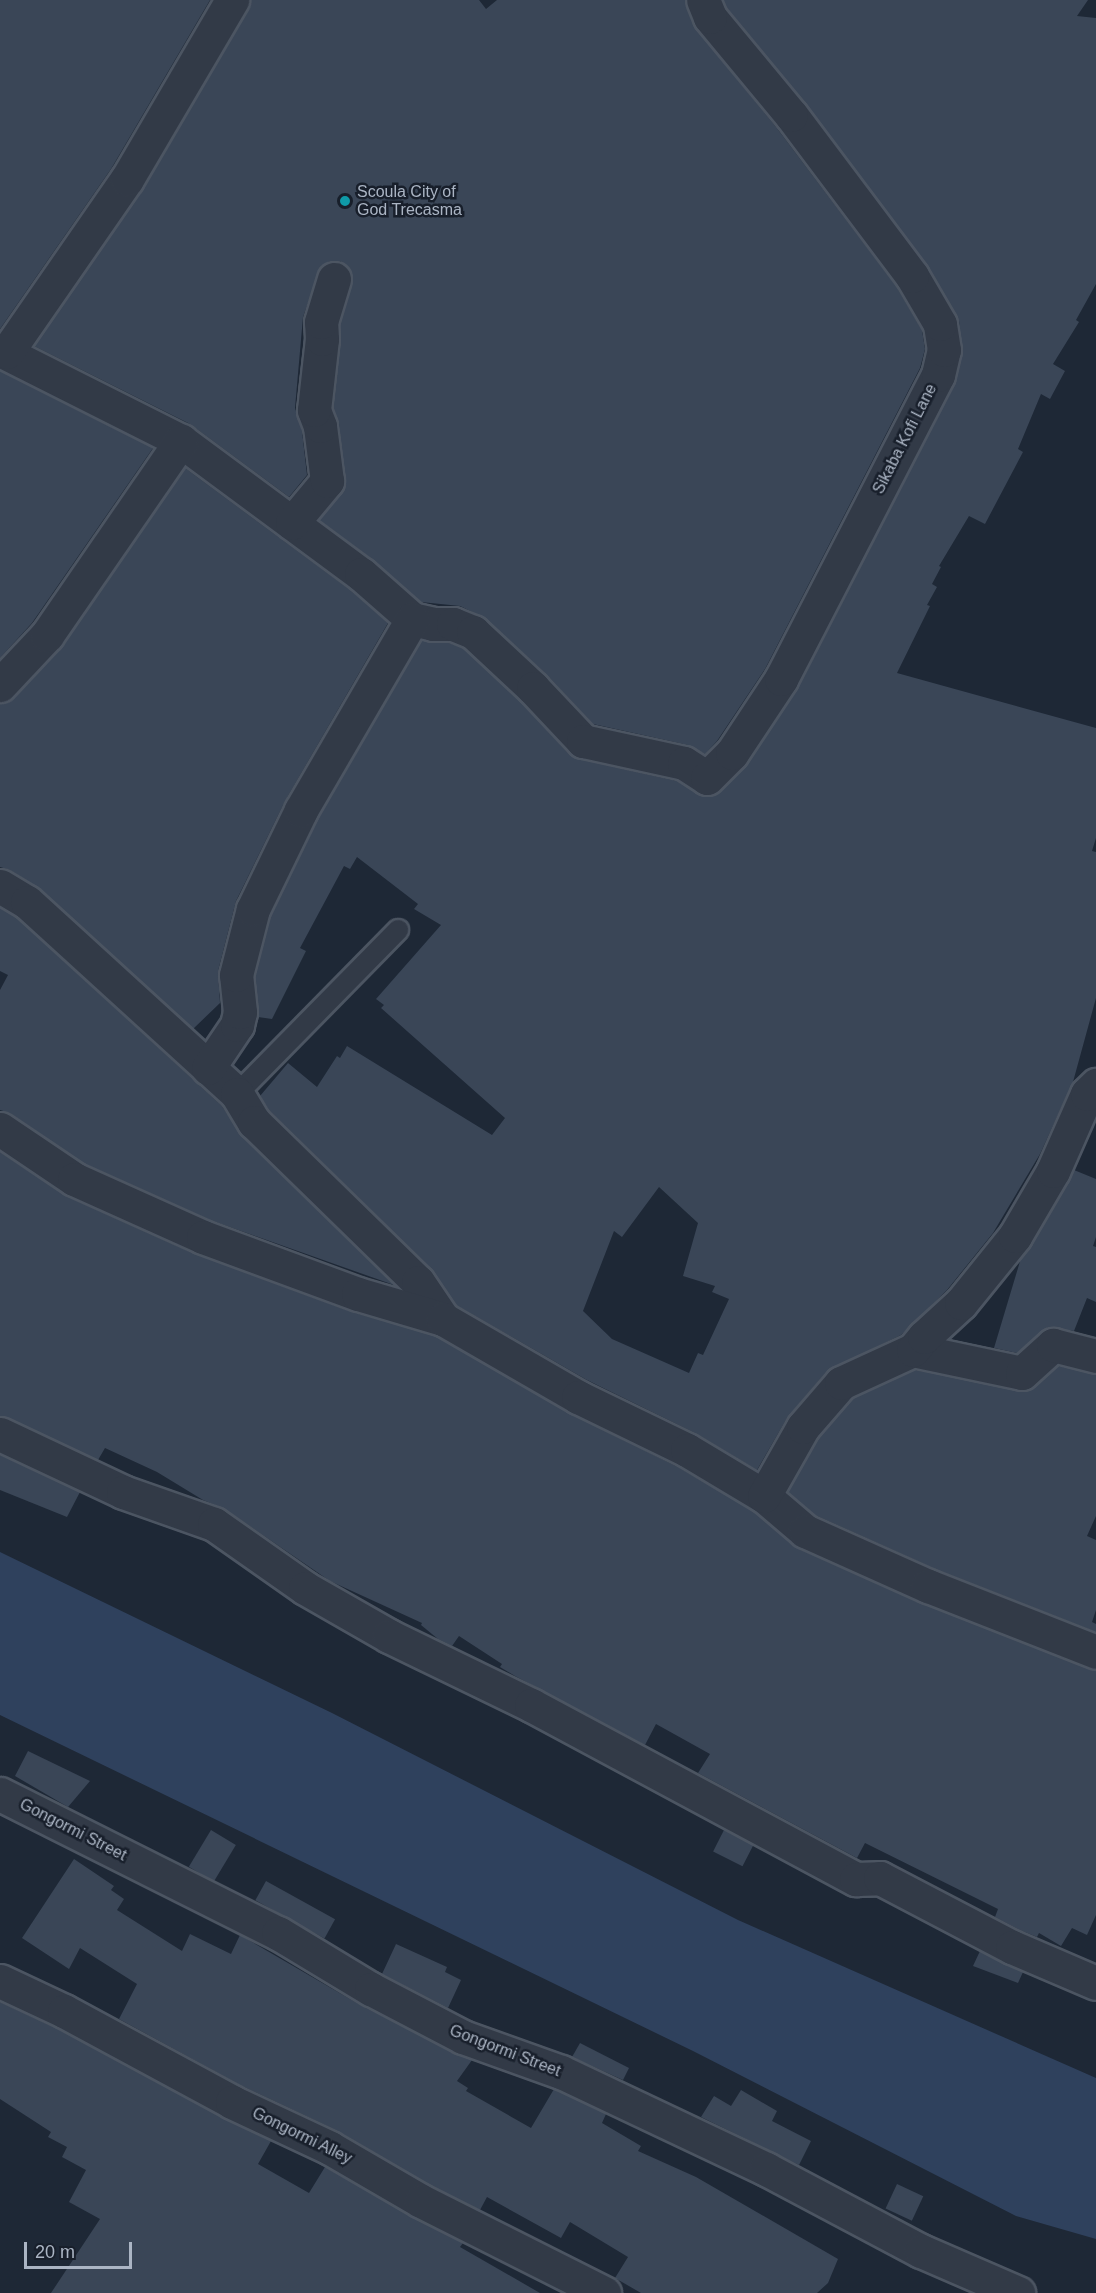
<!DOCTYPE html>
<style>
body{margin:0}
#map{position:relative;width:1096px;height:2293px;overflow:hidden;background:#1e2836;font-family:Helvetica,sans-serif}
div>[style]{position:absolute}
.water>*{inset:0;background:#2f415d}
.building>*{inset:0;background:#3a4657;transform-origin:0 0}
.roads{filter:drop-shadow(2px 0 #4c5562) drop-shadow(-2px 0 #4c5562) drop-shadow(0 2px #4c5562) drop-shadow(0 -2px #4c5562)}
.service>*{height:20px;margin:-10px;padding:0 10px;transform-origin:10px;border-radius:10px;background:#323a47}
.minor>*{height:33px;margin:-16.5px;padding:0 16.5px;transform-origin:16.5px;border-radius:16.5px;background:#323a47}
.dots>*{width:16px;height:16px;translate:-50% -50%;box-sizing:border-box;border:3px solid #181f2b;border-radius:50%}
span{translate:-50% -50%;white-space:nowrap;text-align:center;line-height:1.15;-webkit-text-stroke:5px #181f2b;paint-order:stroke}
.poi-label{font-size:16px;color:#abb5c4}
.left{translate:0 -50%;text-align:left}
.street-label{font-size:16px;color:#abb5c4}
.scale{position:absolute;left:24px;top:2242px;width:108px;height:27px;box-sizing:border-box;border:3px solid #abb5c4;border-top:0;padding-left:8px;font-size:18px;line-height:21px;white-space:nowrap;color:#abb5c4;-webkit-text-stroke:4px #181f2b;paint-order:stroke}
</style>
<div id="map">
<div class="water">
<div style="clip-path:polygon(0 1552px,332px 1713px,738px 1920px,1096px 2078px,1096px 2239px,1016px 2216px,693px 2051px,0 1715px)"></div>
</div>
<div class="building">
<div style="clip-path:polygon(0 0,210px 0,111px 169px,0 329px)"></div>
<div style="clip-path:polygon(251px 0,479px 0,486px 9px,497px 0,685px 0,696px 29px,776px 127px,896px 286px,922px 330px,925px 349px,920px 368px,765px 669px,717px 741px,705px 754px,688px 745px,593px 724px,546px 674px,485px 618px,460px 606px,421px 602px,372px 559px,319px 520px,345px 486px,339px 424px,333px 408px,340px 324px,352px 275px,348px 267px,340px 261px,330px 261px,321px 266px,303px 317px,295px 408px,302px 431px,307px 475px,289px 497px,190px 424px,34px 346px,143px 189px,248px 9px)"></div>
<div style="clip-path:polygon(evenodd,723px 0,1088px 0,1077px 16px,1096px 18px,1096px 284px,1076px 320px,1079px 322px,1053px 364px,1065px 371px,1050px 399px,1041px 394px,1018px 449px,1023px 452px,985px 524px,969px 516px,939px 566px,941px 567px,932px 584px,937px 587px,927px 605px,930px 606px,897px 673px,1096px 728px,1096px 838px,1092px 851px,1096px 852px,1096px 998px,1073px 1082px,1040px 1154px,993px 1233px,947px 1290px,901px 1335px,827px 1371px,787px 1418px,757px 1470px,695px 1433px,587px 1380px,456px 1305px,431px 1269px,269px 1110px,260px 1096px,288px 1063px,317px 1087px,337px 1056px,340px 1058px,347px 1046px,492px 1135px,505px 1118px,381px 1008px,384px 1005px,376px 999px,441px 925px,414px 909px,418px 904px,357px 857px,350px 869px,344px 866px,300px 948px,306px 951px,272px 1019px,258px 1017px,255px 976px,271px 915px,318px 819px,421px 640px,449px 643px,463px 648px,520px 701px,569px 754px,578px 759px,677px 781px,704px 796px,720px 791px,748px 763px,798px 688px,955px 384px,962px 354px,959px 321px,928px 267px,806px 104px,726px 7px,723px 0,659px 1187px,698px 1223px,683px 1276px,715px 1286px,712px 1292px,729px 1299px,703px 1355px,698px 1353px,689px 1373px,612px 1339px,583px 1311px,614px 1231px,622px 1237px,659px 1187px)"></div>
<div style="clip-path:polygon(0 371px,153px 448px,32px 623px,0 658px)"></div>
<div style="clip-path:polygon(185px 468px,349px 589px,388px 623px,285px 801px,236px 901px,218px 971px,220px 1003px,193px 1029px,39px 888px,10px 870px,0 867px,0 703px,14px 698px,62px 646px)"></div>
<div style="clip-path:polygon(0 908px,16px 917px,222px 1106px,241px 1135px,394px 1285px,210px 1220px,83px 1163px,10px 1113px,0 1110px,0 990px,8px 975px,0 971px)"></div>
<div style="clip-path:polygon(0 1152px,66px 1196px,195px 1254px,352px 1312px,436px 1336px,569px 1413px,678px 1467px,753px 1511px,797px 1548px,921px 1603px,1096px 1670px,1096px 1915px,1087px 1935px,1072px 1928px,1061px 1946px,1039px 1933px,1037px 1937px,1020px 1930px,995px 1917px,998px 1909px,865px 1843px,857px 1858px,698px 1773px,710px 1754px,656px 1724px,645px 1745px,515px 1676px,500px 1667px,502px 1664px,459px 1636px,452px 1646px,438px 1639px,421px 1625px,422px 1623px,330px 1581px,225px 1509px,203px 1500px,157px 1472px,105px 1448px,98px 1460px,0 1416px)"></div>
<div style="clip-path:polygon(1074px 1170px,1096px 1179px,1096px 1237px,1093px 1246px,1096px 1247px,1096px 1302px,1087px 1298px,1074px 1331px,1048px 1327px,1017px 1353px,994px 1348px,1021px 1258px)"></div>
<div style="clip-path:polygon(1058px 1366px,1096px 1374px,1096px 1516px,1087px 1536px,1096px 1540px,1096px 1610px,1092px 1622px,1096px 1624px,1096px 1632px,935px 1569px,815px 1515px,788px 1492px,818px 1438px,853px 1398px,915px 1370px,1026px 1391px)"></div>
<div style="clip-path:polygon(0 1455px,80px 1492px,67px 1517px,0 1490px)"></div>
<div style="clip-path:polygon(28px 1751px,90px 1781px,68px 1807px,15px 1776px)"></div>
<div style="left:211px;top:1830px;width:29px;height:43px;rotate:31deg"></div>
<div style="left:724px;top:1830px;width:33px;height:24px;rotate:27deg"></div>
<div style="clip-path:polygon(74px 1859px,114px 1886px,111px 1890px,124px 1899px,117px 1910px,182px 1951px,190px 1934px,231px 1954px,240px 1935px,362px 2006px,472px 2060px,457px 2081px,468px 2088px,466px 2091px,531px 2128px,554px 2089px,606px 2114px,602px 2123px,641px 2146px,638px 2151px,696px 2177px,838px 2259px,828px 2283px,817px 2293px,641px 2293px,615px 2278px,628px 2257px,570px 2222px,561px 2238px,487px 2197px,480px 2210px,430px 2185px,338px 2131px,240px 2085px,119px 2019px,137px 1984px,80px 1948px,69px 1969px,22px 1938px)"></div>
<div style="left:266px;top:1881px;width:79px;height:22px;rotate:29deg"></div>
<div style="clip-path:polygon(396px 1944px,447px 1967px,445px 1972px,461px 1980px,448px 2008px,382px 1974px)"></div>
<div style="clip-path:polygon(980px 1951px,1023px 1972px,1018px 1983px,973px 1966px)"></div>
<div style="clip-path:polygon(0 2002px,56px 2028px,223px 2118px,271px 2141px,258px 2164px,309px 2193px,325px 2167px,412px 2217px,463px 2243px,460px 2247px,540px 2293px,51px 2293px,100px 2219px,69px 2202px,86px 2170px,62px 2157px,67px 2147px,48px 2137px,51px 2132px,0 2099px)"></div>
<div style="clip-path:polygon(580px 2043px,629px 2068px,623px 2080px,572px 2057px)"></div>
<div style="clip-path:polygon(741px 2090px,777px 2111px,772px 2121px,811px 2141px,799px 2165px,701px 2117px,714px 2096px,731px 2106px)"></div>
<div style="left:897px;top:2184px;width:29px;height:27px;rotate:25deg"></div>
</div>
<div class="roads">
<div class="service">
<div style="left:237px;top:1094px;width:230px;rotate:-45.5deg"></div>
</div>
<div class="minor">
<div style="left:0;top:350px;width:203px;rotate:26.7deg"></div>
<div style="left:181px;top:441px;width:224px;rotate:36.5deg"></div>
<div style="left:361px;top:574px;width:68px;rotate:41.4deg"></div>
<div style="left:412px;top:619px;width:22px;rotate:13deg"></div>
<div style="left:433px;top:624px;width:20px"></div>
<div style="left:453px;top:624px;width:22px;rotate:22deg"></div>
<div style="left:473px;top:632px;width:82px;rotate:43deg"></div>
<div style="left:533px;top:688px;width:73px;rotate:46.7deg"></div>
<div style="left:583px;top:741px;width:103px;rotate:12.3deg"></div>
<div style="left:684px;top:763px;width:27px;rotate:33deg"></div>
<div style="left:707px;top:778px;width:35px;rotate:-45deg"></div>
<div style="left:732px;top:753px;width:89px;rotate:-56.5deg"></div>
<div style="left:781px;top:679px;width:342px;rotate:-62.7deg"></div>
<div style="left:938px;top:375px;width:26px;rotate:-77deg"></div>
<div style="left:944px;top:350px;width:26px;rotate:-99deg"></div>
<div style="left:940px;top:324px;width:56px;rotate:-120.3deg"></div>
<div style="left:912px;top:276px;width:201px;rotate:-126.9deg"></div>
<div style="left:791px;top:115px;width:127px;rotate:-129.6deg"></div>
<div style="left:710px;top:17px;width:18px;rotate:-112deg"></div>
<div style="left:7px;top:352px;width:211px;rotate:-55.3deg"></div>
<div style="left:127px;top:179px;width:208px;rotate:-59.6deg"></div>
<div style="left:292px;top:523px;width:55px;rotate:-50.2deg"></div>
<div style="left:327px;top:481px;width:55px;rotate:-97.3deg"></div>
<div style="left:320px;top:426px;width:17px;rotate:-111deg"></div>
<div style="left:314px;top:410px;width:71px;rotate:-83.6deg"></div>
<div style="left:322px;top:339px;width:17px;rotate:-93deg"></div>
<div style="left:321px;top:322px;width:45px;rotate:-73.2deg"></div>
<div style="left:0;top:685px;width:69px;rotate:-46.8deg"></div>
<div style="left:47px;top:635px;width:236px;rotate:-55.4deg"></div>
<div style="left:0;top:886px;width:31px;rotate:31deg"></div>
<div style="left:27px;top:902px;width:285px;rotate:42.4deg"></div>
<div style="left:237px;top:1094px;width:33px;rotate:59deg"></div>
<div style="left:254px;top:1122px;width:229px;rotate:44.3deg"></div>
<div style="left:418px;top:1282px;width:45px;rotate:56deg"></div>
<div style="left:208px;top:1068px;width:52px;rotate:-56deg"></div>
<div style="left:237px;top:1025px;width:13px;rotate:-77deg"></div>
<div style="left:240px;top:1012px;width:37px;rotate:-96deg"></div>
<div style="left:236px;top:975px;width:68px;rotate:-75.6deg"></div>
<div style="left:253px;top:909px;width:110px;rotate:-64.1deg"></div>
<div style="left:301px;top:810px;width:221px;rotate:-59.8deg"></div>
<div style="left:0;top:1129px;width:89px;rotate:34deg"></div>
<div style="left:74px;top:1179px;width:141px;rotate:24.2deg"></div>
<div style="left:203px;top:1237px;width:165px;rotate:20.2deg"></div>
<div style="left:358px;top:1294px;width:89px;rotate:16.4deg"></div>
<div style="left:443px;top:1319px;width:156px;rotate:30deg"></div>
<div style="left:578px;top:1397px;width:121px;rotate:25.9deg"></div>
<div style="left:687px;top:1450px;width:90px;rotate:30.9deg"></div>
<div style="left:764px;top:1496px;width:54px;rotate:40.5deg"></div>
<div style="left:805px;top:1531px;width:135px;rotate:24.1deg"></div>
<div style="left:928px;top:1586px;width:180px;rotate:21.4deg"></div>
<div style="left:913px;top:1350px;width:111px;rotate:11.9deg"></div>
<div style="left:1022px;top:1373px;width:42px;rotate:-42.1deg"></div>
<div style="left:1053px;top:1345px;width:44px;rotate:14.3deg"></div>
<div style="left:0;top:1434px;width:136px;rotate:25.2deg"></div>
<div style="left:123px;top:1492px;width:96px;rotate:19.4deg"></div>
<div style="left:214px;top:1524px;width:111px;rotate:35.1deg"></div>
<div style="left:305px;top:1588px;width:97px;rotate:29.7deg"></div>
<div style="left:389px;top:1636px;width:158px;rotate:25.9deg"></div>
<div style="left:531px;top:1705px;width:369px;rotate:28.2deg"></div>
<div style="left:856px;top:1879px;width:24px;rotate:-2deg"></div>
<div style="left:880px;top:1878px;width:149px;rotate:27.6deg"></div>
<div style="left:1012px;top:1947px;width:91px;rotate:23.2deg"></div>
<div style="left:764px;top:1496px;width:79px;rotate:-60.5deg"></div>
<div style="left:803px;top:1427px;width:58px;rotate:-49.2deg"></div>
<div style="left:841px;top:1383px;width:79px;rotate:-24.6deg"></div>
<div style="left:913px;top:1350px;width:17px;rotate:-50deg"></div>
<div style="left:924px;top:1337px;width:50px;rotate:-42.6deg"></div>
<div style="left:961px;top:1303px;width:86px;rotate:-51.1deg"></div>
<div style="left:1015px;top:1236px;width:75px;rotate:-59.7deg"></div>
<div style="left:1053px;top:1171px;width:84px;rotate:-66.2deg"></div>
<div style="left:1087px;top:1094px;width:13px;rotate:-45deg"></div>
<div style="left:0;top:1794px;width:311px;rotate:26.6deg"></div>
<div style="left:278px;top:1933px;width:109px;rotate:31.1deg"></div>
<div style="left:371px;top:1989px;width:104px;rotate:27.6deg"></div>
<div style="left:463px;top:2037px;width:104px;rotate:19.7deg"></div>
<div style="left:561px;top:2072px;width:227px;rotate:25.3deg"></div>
<div style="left:766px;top:2169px;width:175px;rotate:27.9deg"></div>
<div style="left:921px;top:2251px;width:106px;rotate:23.4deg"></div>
<div style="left:0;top:1981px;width:71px;rotate:25.1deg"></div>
<div style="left:64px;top:2011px;width:191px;rotate:28.4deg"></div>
<div style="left:232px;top:2102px;width:108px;rotate:25.1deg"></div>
<div style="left:330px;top:2148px;width:105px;rotate:30.2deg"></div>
<div style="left:421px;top:2201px;width:205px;rotate:26.7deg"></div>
</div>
</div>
<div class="dots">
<div style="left:345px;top:201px;background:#0f9aa8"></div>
</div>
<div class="poi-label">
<span class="left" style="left:357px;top:201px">Scoula City of<br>God Trecasma</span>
</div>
<div class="street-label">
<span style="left:905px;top:439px;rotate:-63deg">Sikaba Kofi Lane</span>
<span style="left:73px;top:1830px;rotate:27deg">Gongormi Street</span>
<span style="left:505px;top:2051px;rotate:21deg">Gongormi Street</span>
<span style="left:302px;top:2136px;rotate:26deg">Gongormi Alley</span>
</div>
<div class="scale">20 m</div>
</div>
